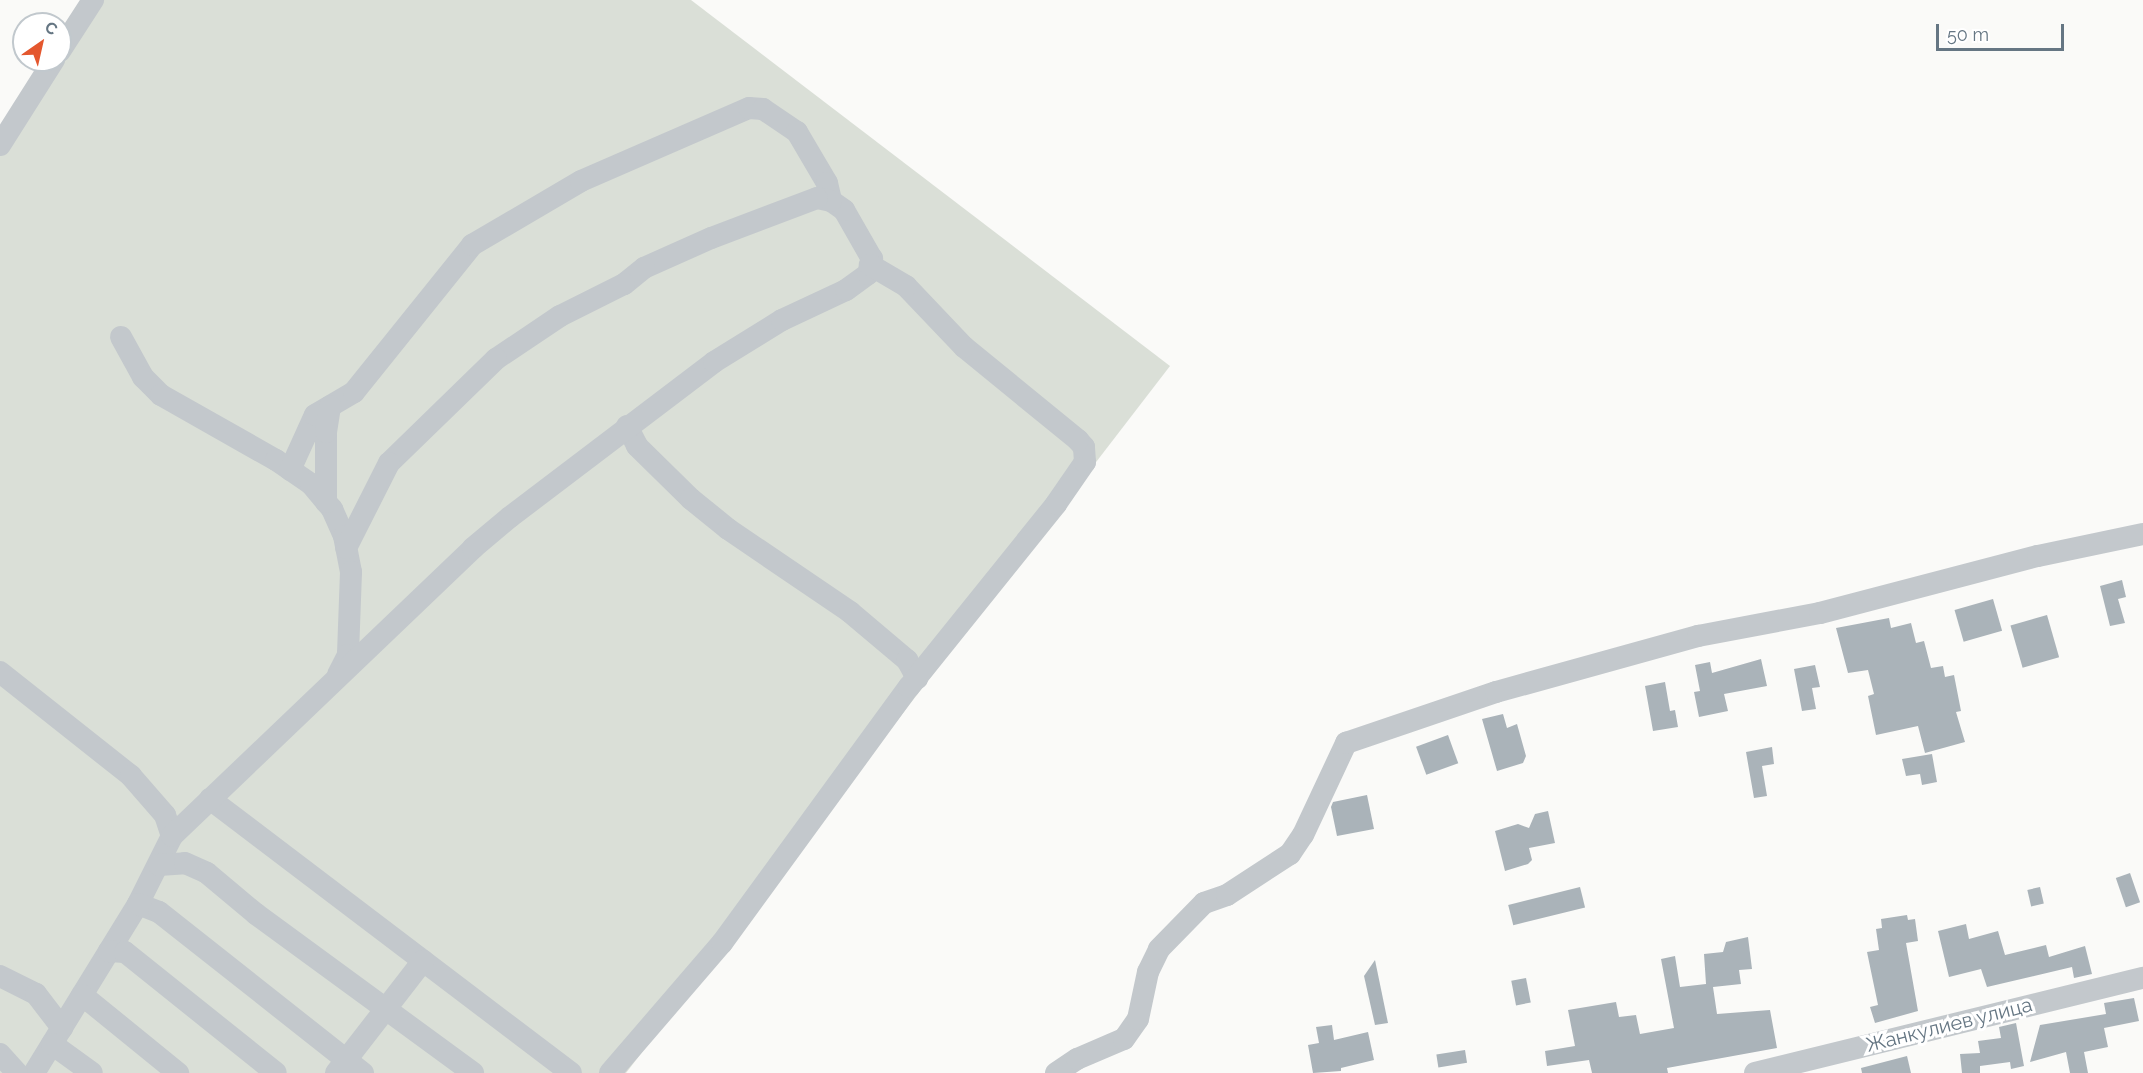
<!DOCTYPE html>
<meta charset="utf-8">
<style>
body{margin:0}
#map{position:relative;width:2143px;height:1073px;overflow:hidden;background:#fafaf8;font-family:Raleway,sans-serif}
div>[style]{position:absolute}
.green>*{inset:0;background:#dadfd7}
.building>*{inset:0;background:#aab3b9;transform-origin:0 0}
.minor>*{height:22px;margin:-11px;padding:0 11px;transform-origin:11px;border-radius:11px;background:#c3c8cc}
span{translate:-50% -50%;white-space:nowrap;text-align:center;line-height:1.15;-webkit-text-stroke:6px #fff;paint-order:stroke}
.street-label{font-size:20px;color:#657683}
.north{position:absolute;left:12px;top:12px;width:60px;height:60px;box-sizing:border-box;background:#fff;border:2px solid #c1c8cd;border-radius:50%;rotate:34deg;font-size:16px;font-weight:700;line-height:24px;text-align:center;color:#657683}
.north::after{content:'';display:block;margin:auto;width:21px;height:27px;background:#e4572e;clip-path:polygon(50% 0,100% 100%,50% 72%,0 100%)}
.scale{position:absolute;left:1936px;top:24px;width:128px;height:27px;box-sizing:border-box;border:3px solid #657683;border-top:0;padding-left:8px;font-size:18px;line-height:21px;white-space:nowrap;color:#657683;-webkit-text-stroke:4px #fff;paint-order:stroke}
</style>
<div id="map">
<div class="green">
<div style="clip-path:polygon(82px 0,691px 0,1170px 366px,626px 1073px,0 1073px,0 129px)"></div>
</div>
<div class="building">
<div style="clip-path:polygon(2122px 580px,2126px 597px,2118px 599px,2125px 623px,2110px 626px,2100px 586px)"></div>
<div style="left:1993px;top:599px;width:33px;height:40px;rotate:74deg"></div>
<div style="left:2047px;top:615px;width:44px;height:38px;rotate:74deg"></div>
<div style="clip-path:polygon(1889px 618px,1891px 628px,1911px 623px,1916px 643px,1924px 641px,1931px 668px,1943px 666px,1945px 677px,1954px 675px,1961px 711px,1956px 712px,1965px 742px,1925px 753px,1918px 726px,1876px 735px,1868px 696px,1874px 694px,1868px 670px,1848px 673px,1836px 628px)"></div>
<div style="clip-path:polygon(1761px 659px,1767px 686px,1724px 694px,1728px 711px,1699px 717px,1694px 692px,1700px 691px,1695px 665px,1710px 662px,1712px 673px)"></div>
<div style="clip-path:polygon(1815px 665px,1820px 687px,1812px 688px,1816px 709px,1802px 711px,1794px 669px)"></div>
<div style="clip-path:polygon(1665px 682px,1670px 711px,1675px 710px,1678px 727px,1653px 731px,1645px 686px)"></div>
<div style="clip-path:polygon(1503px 714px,1507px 728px,1517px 724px,1526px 756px,1523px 763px,1497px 771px,1482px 719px)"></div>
<div style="left:1448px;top:735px;width:30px;height:34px;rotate:70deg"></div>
<div style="clip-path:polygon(1772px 747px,1774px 764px,1762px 766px,1767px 796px,1754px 798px,1746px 752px)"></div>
<div style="clip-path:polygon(1932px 754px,1937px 782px,1922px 785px,1920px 774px,1906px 776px,1902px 759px)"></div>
<div style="clip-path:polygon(1367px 795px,1374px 829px,1337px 836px,1331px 807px,1333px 802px)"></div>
<div style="clip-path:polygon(1548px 811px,1555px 843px,1529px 848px,1532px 860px,1528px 864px,1505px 871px,1495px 831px,1518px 824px,1529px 828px,1535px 814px)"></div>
<div style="left:2130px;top:873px;width:31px;height:15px;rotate:71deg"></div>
<div style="left:1580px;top:887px;width:21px;height:74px;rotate:76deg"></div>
<div style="left:2040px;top:887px;width:17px;height:13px;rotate:77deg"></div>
<div style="clip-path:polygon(1907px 915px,1908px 920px,1915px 919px,1918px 941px,1906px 943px,1918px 1011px,1875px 1023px,1870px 1007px,1878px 1005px,1867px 952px,1879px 950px,1876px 929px,1882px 928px,1881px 919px)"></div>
<div style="clip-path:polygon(1966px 924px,1969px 939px,1998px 931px,2005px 955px,2046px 945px,2049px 957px,2085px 946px,2092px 974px,2074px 978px,2072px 967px,1987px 987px,1981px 969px,1949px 977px,1938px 931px)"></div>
<div style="clip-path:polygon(1748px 937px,1752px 969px,1739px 970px,1741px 984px,1713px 987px,1717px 1014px,1770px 1010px,1777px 1048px,1667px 1068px,1668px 1073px,1592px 1073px,1589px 1060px,1547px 1066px,1545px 1051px,1575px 1046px,1568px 1010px,1616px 1002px,1619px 1017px,1636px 1015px,1640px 1034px,1674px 1028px,1661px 959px,1675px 956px,1680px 987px,1706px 984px,1704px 954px,1723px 952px,1726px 942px)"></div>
<div style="clip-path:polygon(1375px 960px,1388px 1023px,1375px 1025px,1364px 976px)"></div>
<div style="left:1526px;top:978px;width:25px;height:15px;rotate:79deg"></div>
<div style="clip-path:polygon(2134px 998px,2139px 1021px,2104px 1028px,2108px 1047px,2084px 1052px,2088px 1073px,2070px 1073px,2066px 1052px,2030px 1062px,2040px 1025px,2106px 1014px,2104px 1003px)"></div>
<div style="clip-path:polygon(2016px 1023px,2024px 1066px,2011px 1069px,2010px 1062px,1980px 1066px,1980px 1073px,1962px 1073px,1960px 1054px,1980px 1053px,1978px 1041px,2001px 1038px,1999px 1027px)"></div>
<div style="clip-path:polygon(1332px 1025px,1334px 1040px,1368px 1032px,1374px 1060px,1341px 1068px,1341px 1071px,1313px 1073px,1308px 1045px,1319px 1043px,1316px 1027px)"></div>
<div style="left:1465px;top:1050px;width:13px;height:29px;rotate:81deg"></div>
<div style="clip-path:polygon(1907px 1056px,1911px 1073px,1862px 1073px,1861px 1068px)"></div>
</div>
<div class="minor">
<div style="left:60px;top:51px;width:61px;rotate:-57.1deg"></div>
<div style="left:0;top:145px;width:101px;rotate:-57.6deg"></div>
<div style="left:121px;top:337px;width:46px;rotate:61.2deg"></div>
<div style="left:143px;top:377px;width:25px;rotate:45deg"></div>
<div style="left:161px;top:395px;width:132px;rotate:29.5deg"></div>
<div style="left:276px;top:460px;width:42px;rotate:34.4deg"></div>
<div style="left:311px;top:484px;width:33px;rotate:50deg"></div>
<div style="left:332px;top:509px;width:30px;rotate:66deg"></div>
<div style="left:344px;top:536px;width:37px;rotate:79deg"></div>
<div style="left:351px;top:572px;width:83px;rotate:92.1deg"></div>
<div style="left:348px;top:655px;width:22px;rotate:117deg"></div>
<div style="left:627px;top:426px;width:22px;rotate:63deg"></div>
<div style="left:637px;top:446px;width:76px;rotate:44.5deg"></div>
<div style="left:691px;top:499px;width:48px;rotate:39deg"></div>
<div style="left:728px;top:529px;width:148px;rotate:34.2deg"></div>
<div style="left:850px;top:612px;width:75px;rotate:40.1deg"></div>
<div style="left:907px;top:660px;width:21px;rotate:61deg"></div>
<div style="left:290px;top:470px;width:60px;rotate:-65.6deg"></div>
<div style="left:315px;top:415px;width:45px;rotate:-30.5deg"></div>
<div style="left:354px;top:392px;width:189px;rotate:-51.2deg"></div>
<div style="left:472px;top:245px;width:126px;rotate:-30.4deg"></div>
<div style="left:581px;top:181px;width:183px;rotate:-23.5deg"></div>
<div style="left:749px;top:108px;width:14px;rotate:4deg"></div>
<div style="left:763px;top:109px;width:41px;rotate:34.1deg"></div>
<div style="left:797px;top:132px;width:59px;rotate:59.5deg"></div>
<div style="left:827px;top:183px;width:18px;rotate:77deg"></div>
<div style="left:326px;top:502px;width:70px;rotate:-90deg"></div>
<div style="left:326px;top:432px;width:26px;rotate:-81deg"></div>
<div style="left:0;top:672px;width:167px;rotate:38.4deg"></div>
<div style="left:131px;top:776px;width:52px;rotate:48.9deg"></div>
<div style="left:165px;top:815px;width:22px;rotate:72deg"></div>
<div style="left:172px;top:836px;width:76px;rotate:116.6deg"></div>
<div style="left:138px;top:904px;width:198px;rotate:121.6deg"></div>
<div style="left:210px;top:799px;width:453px;rotate:37.2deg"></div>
<div style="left:172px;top:836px;width:417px;rotate:-43.7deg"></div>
<div style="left:473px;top:548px;width:48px;rotate:-40deg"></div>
<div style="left:510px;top:517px;width:256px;rotate:-37.2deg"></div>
<div style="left:714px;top:362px;width:80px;rotate:-31.7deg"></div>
<div style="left:782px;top:320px;width:71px;rotate:-25.1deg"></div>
<div style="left:846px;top:290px;width:27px;rotate:-36deg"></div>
<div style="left:868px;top:274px;width:16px;rotate:-75deg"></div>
<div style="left:872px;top:259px;width:56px;rotate:-119.7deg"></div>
<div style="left:844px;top:210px;width:16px;rotate:-145deg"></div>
<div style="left:831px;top:201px;width:14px;rotate:-168deg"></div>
<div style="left:817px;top:198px;width:113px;rotate:159.3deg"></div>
<div style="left:711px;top:238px;width:73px;rotate:155.9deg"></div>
<div style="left:644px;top:268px;width:26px;rotate:141deg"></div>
<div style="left:624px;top:284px;width:72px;rotate:153.4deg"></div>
<div style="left:560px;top:316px;width:77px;rotate:146.1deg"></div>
<div style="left:496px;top:359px;width:149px;rotate:135.8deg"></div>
<div style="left:389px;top:463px;width:95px;rotate:116.8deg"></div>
<div style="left:159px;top:865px;width:26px;rotate:-4deg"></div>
<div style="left:185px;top:863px;width:24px;rotate:24deg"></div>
<div style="left:207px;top:873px;width:64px;rotate:39.9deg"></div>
<div style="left:256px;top:914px;width:269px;rotate:36.2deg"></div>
<div style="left:138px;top:904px;width:22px;rotate:21deg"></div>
<div style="left:159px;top:912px;width:260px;rotate:38.3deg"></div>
<div style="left:109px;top:951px;width:16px;rotate:4deg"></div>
<div style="left:125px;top:952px;width:193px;rotate:38.7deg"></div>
<div style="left:0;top:976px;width:40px;rotate:26.6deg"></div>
<div style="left:36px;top:994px;width:43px;rotate:52.6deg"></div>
<div style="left:82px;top:995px;width:124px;rotate:39.1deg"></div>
<div style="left:52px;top:1044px;width:49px;rotate:35.9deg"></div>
<div style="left:0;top:1054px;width:25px;rotate:48deg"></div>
<div style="left:336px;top:1073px;width:142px;rotate:-52.2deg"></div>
<div style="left:610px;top:1073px;width:172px;rotate:-49.3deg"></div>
<div style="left:722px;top:943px;width:317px;rotate:-53.9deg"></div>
<div style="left:909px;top:687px;width:235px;rotate:-51.2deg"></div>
<div style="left:1056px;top:504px;width:51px;rotate:-55.4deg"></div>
<div style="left:1085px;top:462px;width:15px;rotate:-94deg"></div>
<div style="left:1084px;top:447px;width:9px;rotate:-131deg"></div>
<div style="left:1078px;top:440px;width:147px;rotate:-140.8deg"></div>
<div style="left:964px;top:347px;width:84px;rotate:-133.6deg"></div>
<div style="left:906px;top:286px;width:42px;rotate:-149.7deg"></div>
<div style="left:1056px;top:1073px;width:25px;rotate:-34deg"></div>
<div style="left:1077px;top:1059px;width:51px;rotate:-23.1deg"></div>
<div style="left:1124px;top:1039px;width:24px;rotate:-55deg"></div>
<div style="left:1138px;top:1019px;width:48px;rotate:-78deg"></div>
<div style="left:1148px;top:972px;width:25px;rotate:-64deg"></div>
<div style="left:1159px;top:949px;width:64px;rotate:-45.6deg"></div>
<div style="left:1204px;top:903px;width:24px;rotate:-19deg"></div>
<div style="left:1227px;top:895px;width:75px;rotate:-33.1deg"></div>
<div style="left:1290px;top:854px;width:23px;rotate:-56deg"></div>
<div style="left:1303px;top:835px;width:102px;rotate:-64.9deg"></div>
<div style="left:1346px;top:743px;width:158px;rotate:-18.8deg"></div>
<div style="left:1496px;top:692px;width:210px;rotate:-15.5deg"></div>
<div style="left:1698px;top:636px;width:124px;rotate:-10.7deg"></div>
<div style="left:1820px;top:613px;width:225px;rotate:-14.7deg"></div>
<div style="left:2038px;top:556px;width:107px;rotate:-11.8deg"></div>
<div style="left:1755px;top:1073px;width:399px;rotate:-13.8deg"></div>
</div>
<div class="street-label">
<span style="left:1949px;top:1025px;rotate:-14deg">Жанкулиев улица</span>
</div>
<div class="north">С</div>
<div class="scale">50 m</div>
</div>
